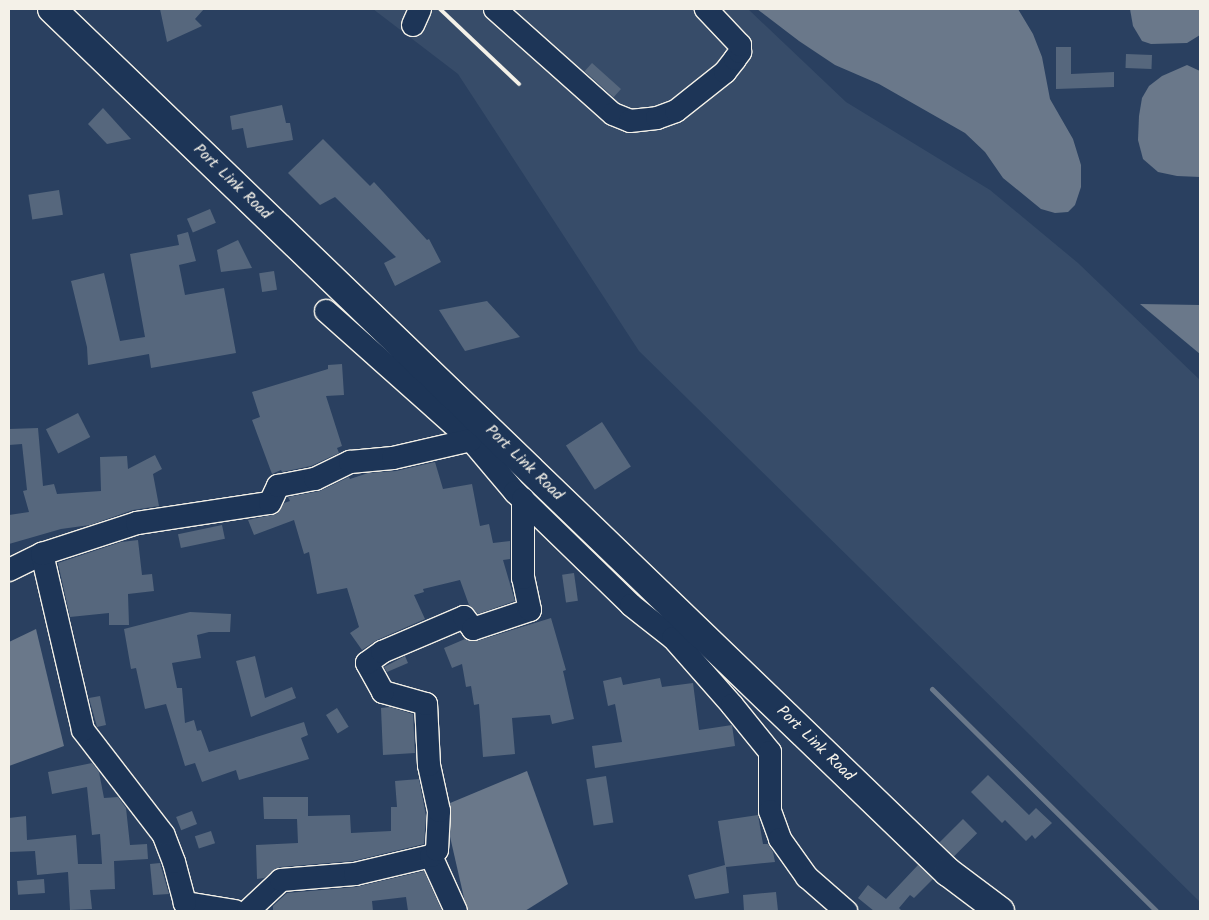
<!DOCTYPE html>
<style>
body{margin:0}
#map{position:relative;width:1209px;height:920px;overflow:hidden;background:#2a4060;font-family:Kalam,sans-serif}
div>[style]{position:absolute}
.built>*{inset:0;background:#374c69}
.water>*{inset:0;background:#6a788a}
.stream>*{height:5px;margin:-2.5px;padding:0 2.5px;transform-origin:2.5px;border-radius:2.5px;background:#6a788a}
.building>*{inset:0;background:#56677d;transform-origin:0 0}
.roads{filter:drop-shadow(1px 0 #f4f1e8) drop-shadow(-1px 0 #f4f1e8) drop-shadow(0 1px #f4f1e8) drop-shadow(0 -1px #f4f1e8)}
.minor>*{height:22px;margin:-11px;padding:0 11px;transform-origin:11px;border-radius:11px;background:#1d3557}
.highway>*{height:28px;margin:-14px;padding:0 14px;transform-origin:14px;border-radius:14px;background:#1d3557}
.rail>*{height:4px;margin:-2px;padding:0 2px;transform-origin:2px;border-radius:2px;background:#f4f1e8}
span{translate:-50% -50%;white-space:nowrap;text-align:center;line-height:1.15;-webkit-text-stroke:5px #1d3557;paint-order:stroke}
.street-label{font-size:16px;color:#f4f1e8}
.frame{position:absolute;inset:0;border:10px solid #f4f1e8;pointer-events:none}
</style>
<div id="map">
<div class="built">
<div style="clip-path:polygon(373px 9px,748px 9px,846px 102px,990px 190px,1078px 263px,1200px 380px,1200px 902px,639px 351px,458px 74px)"></div>
</div>
<div class="water">
<div style="clip-path:polygon(757px 9px,1018px 9px,1033px 34px,1042px 57px,1050px 99px,1073px 139px,1081px 165px,1081px 187px,1075px 205px,1068px 212px,1055px 213px,1041px 209px,1003px 178px,985px 152px,965px 133px,879px 84px,835px 65px,799px 41px)"></div>
<div style="clip-path:polygon(1130px 9px,1200px 9px,1200px 35px,1187px 43px,1151px 44px,1142px 41px,1133px 26px)"></div>
<div style="clip-path:polygon(1187px 65px,1200px 71px,1200px 177px,1177px 176px,1158px 172px,1143px 159px,1138px 140px,1139px 116px,1142px 98px,1149px 86px,1162px 76px)"></div>
<div style="clip-path:polygon(1140px 304px,1200px 305px,1200px 354px)"></div>
<div style="clip-path:polygon(36px 629px,64px 746px,9px 766px,9px 642px)"></div>
<div style="clip-path:polygon(527px 771px,568px 884px,525px 911px,467px 911px,443px 806px)"></div>
</div>
<div class="stream">
<div style="left:932px;top:689px;width:315px;rotate:44.7deg"></div>
</div>
<div class="building">
<div style="clip-path:polygon(160px 9px,204px 9px,195px 19px,202px 26px,167px 42px)"></div>
<div style="clip-path:polygon(1056px 47px,1071px 47px,1071px 74px,1114px 72px,1114px 87px,1056px 89px)"></div>
<div style="left:1126px;top:54px;width:26px;height:14px;rotate:2deg"></div>
<div style="left:592px;top:63px;width:39px;height:11px;rotate:42deg"></div>
<div style="clip-path:polygon(282px 105px,286px 123px,290px 123px,293px 140px,247px 148px,243px 128px,232px 130px,230px 116px)"></div>
<div style="clip-path:polygon(103px 108px,131px 139px,107px 144px,88px 124px)"></div>
<div style="clip-path:polygon(323px 139px,370px 186px,374px 182px,427px 240px,429px 239px,441px 262px,395px 286px,384px 263px,396px 257px,335px 197px,320px 205px,288px 173px)"></div>
<div style="left:59px;top:190px;width:25px;height:31px;rotate:81deg"></div>
<div style="left:210px;top:209px;width:15px;height:25px;rotate:67deg"></div>
<div style="clip-path:polygon(188px 232px,196px 261px,179px 265px,185px 295px,224px 288px,236px 353px,151px 368px,149px 354px,88px 365px,87px 347px,71px 281px,104px 273px,120px 341px,145px 337px,130px 254px,179px 245px,177px 235px)"></div>
<div style="clip-path:polygon(238px 240px,252px 268px,221px 272px,217px 250px)"></div>
<div style="left:274px;top:271px;width:19px;height:15px;rotate:81deg"></div>
<div style="clip-path:polygon(487px 301px,520px 337px,465px 351px,439px 310px)"></div>
<div style="clip-path:polygon(342px 364px,344px 395px,326px 396px,342px 446px,337px 448px,339px 453px,311px 466px,282px 472px,281px 470px,272px 474px,252px 420px,260px 417px,252px 392px,328px 369px,328px 365px)"></div>
<div style="left:78px;top:413px;width:27px;height:36px;rotate:63deg"></div>
<div style="left:602px;top:422px;width:53px;height:43px;rotate:57deg"></div>
<div style="clip-path:polygon(38px 428px,43px 486px,54px 484px,57px 494px,101px 491px,100px 457px,127px 456px,128px 469px,155px 455px,162px 469px,153px 474px,159px 506px,133px 510px,90px 525px,61px 529px,9px 544px,9px 515px,29px 512px,23px 491px,27px 490px,22px 444px,9px 445px,9px 429px)"></div>
<div style="clip-path:polygon(435px 462px,443px 489px,472px 484px,480px 526px,489px 524px,493px 543px,510px 541px,510px 559px,503px 560px,515px 601px,478px 614px,469px 605px,460px 580px,423px 589px,424px 592px,414px 595px,425px 619px,377px 640px,362px 650px,350px 633px,359px 627px,347px 588px,317px 594px,309px 552px,304px 554px,294px 520px,254px 535px,248px 520px,277px 514px,284px 503px,290px 501px,288px 497px,320px 491px,349px 477px,350px 479px,368px 473px,396px 471px)"></div>
<div style="left:222px;top:525px;width:14px;height:45px;rotate:78deg"></div>
<div style="clip-path:polygon(138px 540px,142px 575px,152px 574px,154px 591px,128px 594px,129px 625px,109px 625px,109px 613px,70px 617px,58px 563px,121px 542px)"></div>
<div style="left:574px;top:573px;width:28px;height:12px;rotate:82deg"></div>
<div style="clip-path:polygon(190px 612px,231px 614px,230px 632px,209px 632px,197px 635px,201px 658px,172px 663px,177px 688px,182px 688px,185px 723px,194px 720px,197px 731px,201px 730px,209px 752px,304px 722px,308px 735px,301px 738px,309px 759px,239px 780px,236px 770px,202px 782px,195px 763px,185px 766px,166px 704px,145px 709px,136px 668px,131px 669px,124px 629px)"></div>
<div style="clip-path:polygon(551px 618px,566px 670px,563px 671px,574px 719px,552px 724px,550px 715px,512px 718px,515px 754px,483px 757px,479px 704px,474px 705px,471px 686px,466px 687px,462px 664px,452px 668px,444px 648px,465px 639px,477px 641px)"></div>
<div style="clip-path:polygon(255px 656px,265px 698px,292px 687px,296px 698px,251px 717px,236px 661px)"></div>
<div style="clip-path:polygon(405px 656px,408px 663px,387px 672px,384px 667px)"></div>
<div style="clip-path:polygon(621px 677px,623px 685px,660px 678px,662px 687px,693px 683px,699px 730px,732px 725px,735px 746px,595px 768px,592px 746px,622px 742px,615px 704px,608px 706px,603px 681px)"></div>
<div style="clip-path:polygon(100px 696px,106px 725px,97px 727px,89px 698px)"></div>
<div style="clip-path:polygon(390px 707px,413px 714px,415px 753px,383px 755px,381px 708px)"></div>
<div style="left:337px;top:708px;width:22px;height:13px;rotate:58deg"></div>
<div style="clip-path:polygon(92px 763px,99px 772px,104px 798px,118px 797px,126px 808px,130px 845px,147px 844px,148px 859px,114px 861px,115px 889px,90px 890px,92px 909px,70px 910px,68px 872px,37px 875px,35px 851px,9px 852px,9px 818px,26px 816px,27px 840px,76px 835px,78px 864px,102px 864px,100px 834px,92px 835px,87px 787px,52px 794px,48px 772px)"></div>
<div style="clip-path:polygon(988px 775px,1029px 815px,1036px 808px,1052px 823px,1035px 839px,1032px 835px,1026px 841px,1005px 820px,1002px 823px,971px 792px)"></div>
<div style="left:606px;top:776px;width:47px;height:20px;rotate:81deg"></div>
<div style="clip-path:polygon(419px 779px,426px 816px,424px 844px,353px 861px,280px 867px,264px 878px,257px 879px,256px 845px,298px 843px,297px 819px,264px 819px,263px 797px,308px 797px,308px 816px,350px 815px,351px 833px,391px 831px,391px 807px,397px 807px,395px 781px)"></div>
<div style="left:192px;top:811px;width:14px;height:17px;rotate:69deg"></div>
<div style="clip-path:polygon(758px 815px,763px 844px,768px 844px,773px 852px,775px 862px,726px 867px,729px 893px,695px 899px,688px 875px,725px 865px,718px 821px)"></div>
<div style="left:963px;top:819px;width:20px;height:33px;rotate:45deg"></div>
<div style="left:211px;top:831px;width:13px;height:17px;rotate:72deg"></div>
<div style="clip-path:polygon(160px 863px,169px 894px,153px 895px,150px 864px)"></div>
<div style="clip-path:polygon(918px 865px,933px 879px,914px 898px,910px 895px,899px 908px,902px 911px,874px 911px,858px 898px,868px 885px,886px 899px)"></div>
<div style="clip-path:polygon(424px 871px,442px 911px,408px 911px,406px 897px,372px 901px,373px 911px,273px 911px,273px 906px,287px 893px,356px 887px)"></div>
<div style="left:44px;top:879px;width:14px;height:27px;rotate:86deg"></div>
<div style="clip-path:polygon(776px 892px,778px 911px,744px 911px,743px 895px)"></div>
</div>
<div class="roads">
<div class="minor">
<div style="left:495px;top:9px;width:158px;rotate:41.7deg"></div>
<div style="left:613px;top:114px;width:18px;rotate:22deg"></div>
<div style="left:630px;top:121px;width:27px;rotate:-6deg"></div>
<div style="left:657px;top:118px;width:20px;rotate:-20deg"></div>
<div style="left:676px;top:111px;width:63px;rotate:-38.5deg"></div>
<div style="left:725px;top:72px;width:16px;rotate:-52deg"></div>
<div style="left:735px;top:59px;width:9px;rotate:-54deg"></div>
<div style="left:740px;top:52px;width:7px;rotate:-90deg"></div>
<div style="left:740px;top:45px;width:50px;rotate:-133.4deg"></div>
<div style="left:413px;top:25px;width:17px;rotate:-66deg"></div>
<div style="left:326px;top:311px;width:194px;rotate:41.7deg"></div>
<div style="left:471px;top:440px;width:68px;rotate:49.8deg"></div>
<div style="left:515px;top:492px;width:162px;rotate:44.2deg"></div>
<div style="left:631px;top:605px;width:53px;rotate:38.2deg"></div>
<div style="left:673px;top:638px;width:89px;rotate:48.6deg"></div>
<div style="left:732px;top:705px;width:60px;rotate:51deg"></div>
<div style="left:770px;top:752px;width:59px;rotate:90deg"></div>
<div style="left:770px;top:811px;width:30px;rotate:70deg"></div>
<div style="left:780px;top:839px;width:47px;rotate:54.6deg"></div>
<div style="left:807px;top:877px;width:52px;rotate:41.1deg"></div>
<div style="left:9px;top:570px;width:37px;rotate:-26deg"></div>
<div style="left:235px;top:911px;width:51px;rotate:-170.9deg"></div>
<div style="left:185px;top:903px;width:42px;rotate:-105deg"></div>
<div style="left:174px;top:862px;width:30px;rotate:-111deg"></div>
<div style="left:163px;top:834px;width:131px;rotate:-127.6deg"></div>
<div style="left:83px;top:730px;width:181px;rotate:-103.1deg"></div>
<div style="left:42px;top:554px;width:100px;rotate:-18.1deg"></div>
<div style="left:137px;top:523px;width:134px;rotate:-8.6deg"></div>
<div style="left:270px;top:503px;width:19px;rotate:-65deg"></div>
<div style="left:278px;top:486px;width:38px;rotate:-11deg"></div>
<div style="left:315px;top:479px;width:39px;rotate:-26deg"></div>
<div style="left:350px;top:462px;width:43px;rotate:-5.3deg"></div>
<div style="left:393px;top:458px;width:80px;rotate:-13deg"></div>
<div style="left:248px;top:911px;width:45px;rotate:-43.2deg"></div>
<div style="left:281px;top:880px;width:74px;rotate:-4.6deg"></div>
<div style="left:355px;top:874px;width:78px;rotate:-13.3deg"></div>
<div style="left:456px;top:911px;width:60px;rotate:-114.4deg"></div>
<div style="left:431px;top:856px;width:8px;rotate:-45deg"></div>
<div style="left:437px;top:850px;width:39px;rotate:-87deg"></div>
<div style="left:439px;top:811px;width:47px;rotate:-102.3deg"></div>
<div style="left:429px;top:765px;width:61px;rotate:-92.8deg"></div>
<div style="left:426px;top:704px;width:45px;rotate:-164.4deg"></div>
<div style="left:383px;top:692px;width:33px;rotate:-119deg"></div>
<div style="left:367px;top:663px;width:19px;rotate:-36deg"></div>
<div style="left:382px;top:652px;width:89px;rotate:-23.1deg"></div>
<div style="left:464px;top:617px;width:15px;rotate:53deg"></div>
<div style="left:473px;top:629px;width:60px;rotate:-18.4deg"></div>
<div style="left:530px;top:610px;width:33px;rotate:-102deg"></div>
<div style="left:523px;top:578px;width:79px;rotate:-90deg"></div>
</div>
<div class="highway">
<div style="left:52px;top:9px;width:1244px;rotate:43.93deg"></div>
<div style="left:948px;top:872px;width:65px;rotate:36.9deg"></div>
</div>
</div>
<div class="rail">
<div style="left:440px;top:9px;width:109px;rotate:43.5deg"></div>
</div>
<div class="street-label">
<span style="left:232px;top:182px;rotate:44deg">Port Link Road</span>
<span style="left:524px;top:463px;rotate:44deg">Port Link Road</span>
<span style="left:815px;top:744px;rotate:44deg">Port Link Road</span>
</div>
<div class="frame"></div>
</div>
